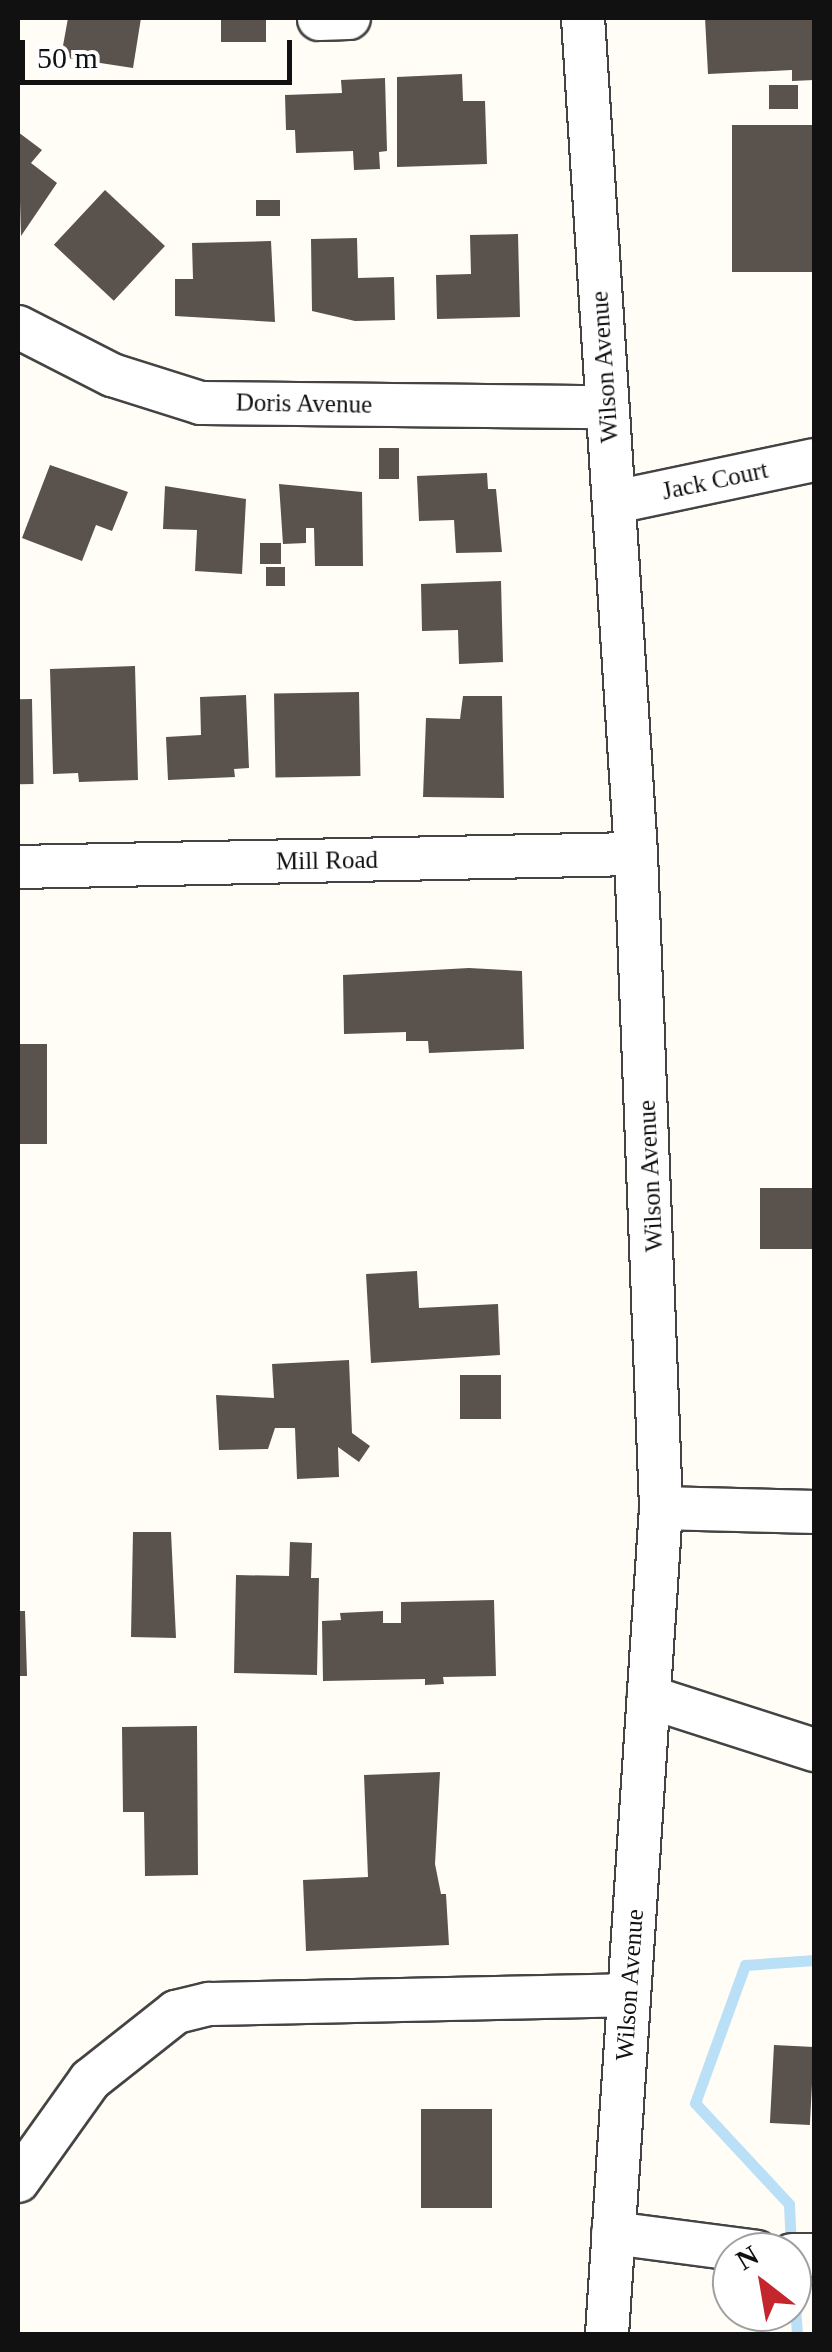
<!DOCTYPE html>
<style>
body{margin:0}
#map{position:relative;width:832px;height:2352px;overflow:hidden;background:#fffdf5;font-family:Georgia,serif}
div>[style]{position:absolute}
.stream>*{height:11px;margin:-5.5px;padding:0 5.5px;transform-origin:5.5px;border-radius:5.5px;background:#b9e0f7}
.building>*{inset:0;background:#5a524d;transform-origin:0 0}
.roads{filter:drop-shadow(2px 0 #444) drop-shadow(-2px 0 #444) drop-shadow(0 2px #444) drop-shadow(0 -2px #444)}
.minor>*{height:42px;margin:-21px;padding:0 21px;transform-origin:21px;border-radius:21px;background:#fff}
span{translate:-50% -50%;white-space:nowrap;text-align:center;line-height:1.15;-webkit-text-stroke:10px #fff;paint-order:stroke}
.street-label{font-size:25px;color:#111}
.frame{position:absolute;inset:0;border:20px solid #111;pointer-events:none}
.north{position:absolute;left:712px;top:2232px;width:100px;height:100px;box-sizing:border-box;background:#fff;border:2px solid #a0a0a0;border-radius:50%;rotate:329deg;font-size:28px;font-weight:700;line-height:40px;text-align:center;color:#111}
.north::after{content:'';display:block;margin:auto;width:35px;height:45px;background:#c4262e;clip-path:polygon(50% 0,100% 100%,50% 72%,0 100%)}
.scale{position:absolute;left:20px;top:40px;width:272px;height:45px;box-sizing:border-box;border:5px solid #111;border-top:0;padding-left:12px;font-size:30px;line-height:35px;white-space:nowrap;color:#111;-webkit-text-stroke:8px #fff;paint-order:stroke}
</style>
<div id="map">
<div class="stream">
<div style="left:791px;top:2248px;width:44px;rotate:-92.6deg"></div>
<div style="left:789px;top:2204px;width:138px;rotate:-132.9deg"></div>
<div style="left:695px;top:2103px;width:147px;rotate:-70.1deg"></div>
<div style="left:745px;top:1965px;width:69px;rotate:-4.1deg"></div>
<div style="left:792px;top:2264px;width:70px;rotate:85.9deg"></div>
</div>
<div class="building">
<div style="clip-path:polygon(68px 18px,141px 18px,133px 68px,61px 57px)"></div>
<div style="left:221px;top:18px;width:45px;height:24px"></div>
<div style="clip-path:polygon(705px 18px,814px 18px,814px 80px,792px 81px,792px 70px,708px 74px)"></div>
<div style="clip-path:polygon(462px 74px,463px 101px,485px 101px,487px 164px,397px 167px,397px 77px)"></div>
<div style="clip-path:polygon(385px 78px,387px 151px,379px 152px,380px 169px,354px 170px,353px 151px,296px 153px,295px 130px,286px 130px,285px 95px,342px 93px,341px 80px)"></div>
<div style="left:798px;top:85px;width:24px;height:29px;rotate:90deg"></div>
<div style="left:814px;top:125px;width:147px;height:82px;rotate:90deg"></div>
<div style="clip-path:polygon(18px 132px,42px 150px,31px 163px,57px 183px,21px 236px)"></div>
<div style="left:105px;top:190px;width:82px;height:75px;rotate:43deg"></div>
<div style="left:256px;top:200px;width:24px;height:16px"></div>
<div style="clip-path:polygon(518px 234px,520px 317px,437px 319px,436px 275px,471px 274px,470px 235px)"></div>
<div style="clip-path:polygon(357px 238px,358px 278px,394px 277px,395px 320px,355px 321px,312px 311px,311px 239px)"></div>
<div style="clip-path:polygon(271px 241px,275px 322px,175px 316px,175px 279px,193px 279px,192px 243px)"></div>
<div style="left:379px;top:448px;width:20px;height:31px"></div>
<div style="clip-path:polygon(50px 465px,128px 492px,112px 531px,96px 525px,82px 561px,22px 538px)"></div>
<div style="clip-path:polygon(487px 473px,488px 489px,496px 489px,502px 552px,456px 553px,454px 520px,419px 521px,417px 476px)"></div>
<div style="clip-path:polygon(279px 484px,362px 492px,363px 566px,315px 566px,314px 528px,306px 528px,306px 543px,283px 544px)"></div>
<div style="clip-path:polygon(165px 486px,246px 499px,242px 574px,195px 571px,197px 530px,163px 529px)"></div>
<div style="left:260px;top:543px;width:21px;height:21px"></div>
<div style="left:266px;top:567px;width:19px;height:19px"></div>
<div style="clip-path:polygon(501px 581px,503px 662px,459px 664px,458px 630px,422px 631px,421px 584px)"></div>
<div style="clip-path:polygon(135px 666px,138px 780px,79px 782px,78px 773px,53px 774px,50px 669px)"></div>
<div style="left:359px;top:692px;width:84px;height:85px;rotate:89deg"></div>
<div style="clip-path:polygon(246px 695px,249px 768px,234px 769px,235px 777px,168px 780px,166px 737px,201px 735px,200px 697px)"></div>
<div style="clip-path:polygon(463px 696px,502px 696px,504px 798px,423px 797px,426px 718px,460px 719px)"></div>
<div style="left:32px;top:699px;width:85px;height:14px;rotate:89deg"></div>
<div style="clip-path:polygon(469px 968px,522px 971px,524px 1049px,429px 1053px,428px 1041px,406px 1041px,406px 1032px,344px 1034px,343px 975px)"></div>
<div style="left:18px;top:1044px;width:29px;height:100px"></div>
<div style="left:814px;top:1188px;width:61px;height:54px;rotate:90deg"></div>
<div style="clip-path:polygon(417px 1271px,419px 1308px,498px 1304px,500px 1355px,371px 1363px,366px 1274px)"></div>
<div style="clip-path:polygon(349px 1360px,352px 1433px,370px 1446px,359px 1462px,338px 1447px,339px 1477px,297px 1479px,295px 1428px,275px 1428px,268px 1449px,219px 1450px,216px 1395px,274px 1398px,272px 1364px)"></div>
<div style="left:501px;top:1375px;width:44px;height:41px;rotate:90deg"></div>
<div style="clip-path:polygon(133px 1532px,171px 1532px,176px 1638px,131px 1637px)"></div>
<div style="clip-path:polygon(290px 1542px,312px 1543px,311px 1578px,319px 1578px,317px 1675px,234px 1673px,236px 1575px,289px 1576px)"></div>
<div style="clip-path:polygon(494px 1600px,496px 1676px,443px 1677px,444px 1684px,425px 1685px,425px 1679px,323px 1681px,322px 1621px,341px 1620px,340px 1613px,383px 1611px,383px 1623px,401px 1623px,401px 1602px)"></div>
<div style="clip-path:polygon(18px 1611px,25px 1611px,27px 1676px,18px 1676px)"></div>
<div style="clip-path:polygon(197px 1726px,198px 1875px,145px 1876px,144px 1812px,123px 1812px,122px 1727px)"></div>
<div style="clip-path:polygon(440px 1772px,435px 1864px,441px 1894px,446px 1894px,449px 1945px,306px 1951px,303px 1880px,368px 1877px,364px 1775px)"></div>
<div style="left:774px;top:2045px;width:40px;height:78px;rotate:3deg"></div>
<div style="left:492px;top:2109px;width:99px;height:71px;rotate:90deg"></div>
</div>
<div class="roads">
<div class="minor">
<div style="left:583px;top:18px;width:838px;rotate:86.37deg"></div>
<div style="left:636px;top:854px;width:654px;rotate:87.81deg"></div>
<div style="left:661px;top:1508px;width:828px;rotate:93.74deg"></div>
<div style="left:319px;top:19px;width:30px;rotate:-2deg"></div>
<div style="left:18px;top:327px;width:106px;rotate:27.1deg"></div>
<div style="left:112px;top:375px;width:93px;rotate:17.5deg"></div>
<div style="left:201px;top:403px;width:406px;rotate:0.6deg"></div>
<div style="left:615px;top:502px;width:203px;rotate:-11.9deg"></div>
<div style="left:18px;top:867px;width:618px;rotate:-1.21deg"></div>
<div style="left:661px;top:1508px;width:153px;rotate:1.5deg"></div>
<div style="left:649px;top:1697px;width:173px;rotate:17.8deg"></div>
<div style="left:18px;top:2181px;width:124px;rotate:-54.5deg"></div>
<div style="left:90px;top:2080px;width:110px;rotate:-38.3deg"></div>
<div style="left:176px;top:2012px;width:34px;rotate:-14deg"></div>
<div style="left:209px;top:2004px;width:420px;rotate:-1.2deg"></div>
<div style="left:613px;top:2233px;width:145px;rotate:7.5deg"></div>
<div style="left:792px;top:2255px;width:22px"></div>
</div>
</div>
<div class="street-label">
<span style="left:605px;top:367px;rotate:-94deg">Wilson Avenue</span>
<span style="left:304px;top:404px;rotate:1deg">Doris Avenue</span>
<span style="left:715px;top:481px;rotate:-12deg">Jack Court</span>
<span style="left:327px;top:861px;rotate:-1deg">Mill Road</span>
<span style="left:651px;top:1176px;rotate:-93deg">Wilson Avenue</span>
<span style="left:630px;top:1985px;rotate:-86deg">Wilson Avenue</span>
</div>
<div class="frame"></div>
<div class="north">N</div>
<div class="scale">50 m</div>
</div>
